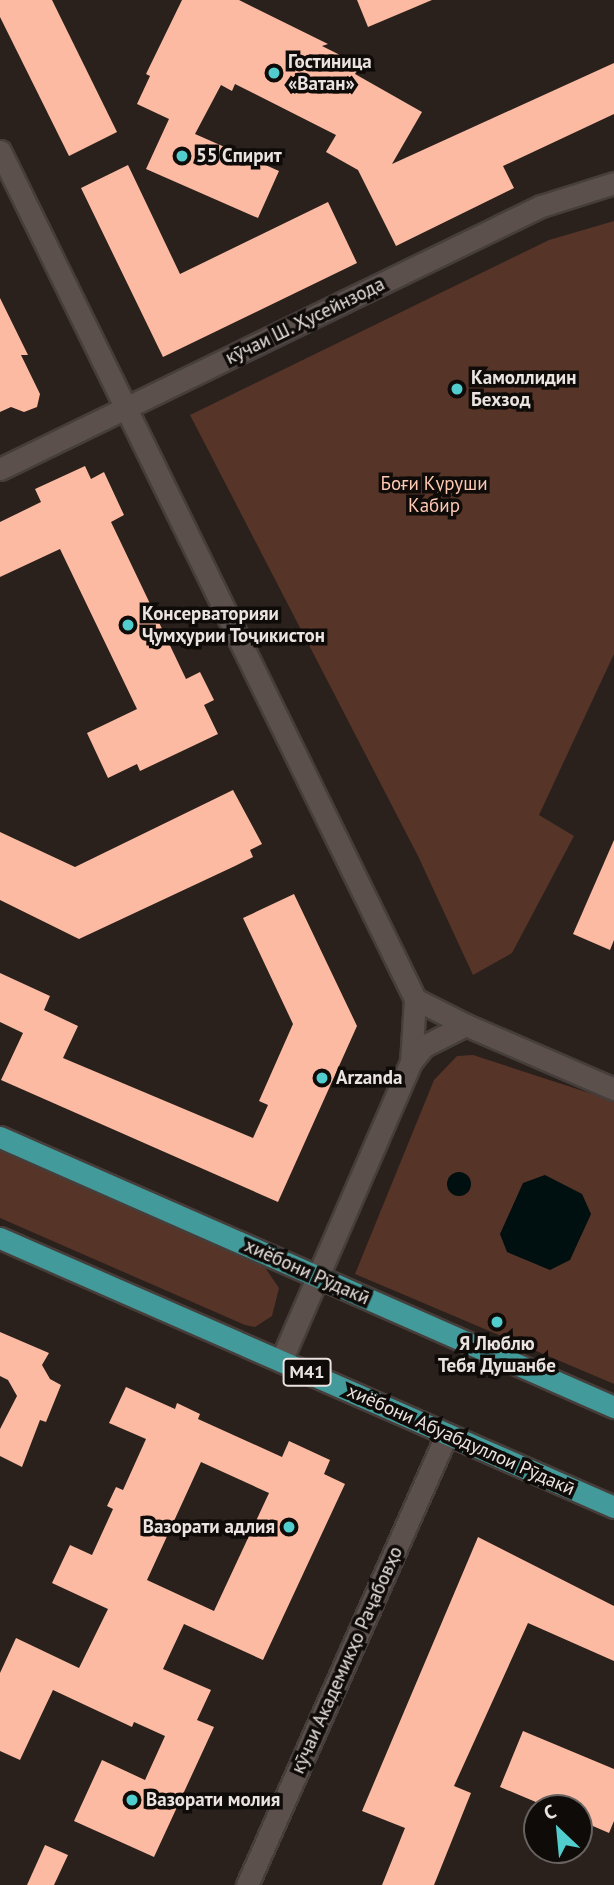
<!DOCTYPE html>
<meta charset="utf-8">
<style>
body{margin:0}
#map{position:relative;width:614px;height:1885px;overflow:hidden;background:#2a201c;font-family:"PT Sans",sans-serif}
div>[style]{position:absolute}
.green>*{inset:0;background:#563427}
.water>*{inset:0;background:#000f0f}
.round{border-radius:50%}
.building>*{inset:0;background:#fbbaa1}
.roads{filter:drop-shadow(2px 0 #463e3b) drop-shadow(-2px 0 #463e3b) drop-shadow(0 2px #463e3b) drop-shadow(0 -2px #463e3b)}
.minor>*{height:21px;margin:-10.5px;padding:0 10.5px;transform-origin:10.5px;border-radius:10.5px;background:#5b504c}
.tertiary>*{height:21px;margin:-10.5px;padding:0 10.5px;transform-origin:10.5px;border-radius:10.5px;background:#5b504c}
.trunk>*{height:21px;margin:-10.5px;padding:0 10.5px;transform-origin:10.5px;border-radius:10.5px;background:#439a9a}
.dots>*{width:19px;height:19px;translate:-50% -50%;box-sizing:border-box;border:4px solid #0f0b09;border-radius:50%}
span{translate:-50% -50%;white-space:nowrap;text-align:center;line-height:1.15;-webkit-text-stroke:7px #0f0b09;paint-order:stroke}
.shield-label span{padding:2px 5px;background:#0f0b09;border:2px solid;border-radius:5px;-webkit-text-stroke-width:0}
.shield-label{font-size:18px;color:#eae3e0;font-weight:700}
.poi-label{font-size:19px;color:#eae3e0;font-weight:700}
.left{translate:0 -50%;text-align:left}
.right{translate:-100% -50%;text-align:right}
.street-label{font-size:19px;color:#eae3e0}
.park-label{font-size:19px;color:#fec8b3}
.north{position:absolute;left:523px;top:1794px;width:70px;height:70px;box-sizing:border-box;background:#0f0b09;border:2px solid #67615f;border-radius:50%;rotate:334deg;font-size:19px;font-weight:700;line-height:28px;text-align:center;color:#eae3e0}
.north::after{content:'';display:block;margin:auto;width:24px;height:32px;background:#52cdcd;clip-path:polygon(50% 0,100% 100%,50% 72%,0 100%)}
</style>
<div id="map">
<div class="green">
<div style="clip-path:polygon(614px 221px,614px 654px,539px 815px,574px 836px,512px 953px,473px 975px,418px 856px,190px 415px,549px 240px)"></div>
<div style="clip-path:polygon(473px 1055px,614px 1101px,614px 1384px,355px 1274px,434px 1080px,457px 1056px)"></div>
<div style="clip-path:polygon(0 1150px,262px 1263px,279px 1288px,272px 1316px,255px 1327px,245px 1325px,0 1218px)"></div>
</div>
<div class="water">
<div class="round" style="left:447px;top:1172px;width:24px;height:24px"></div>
<div style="clip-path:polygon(545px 1175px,582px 1194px,591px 1214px,570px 1260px,550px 1270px,507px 1252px,500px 1234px,523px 1183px)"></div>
</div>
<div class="building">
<div style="clip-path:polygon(0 0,52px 0,117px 132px,69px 156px,0 17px)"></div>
<div style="clip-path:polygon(182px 0,239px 0,328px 44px,322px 46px,360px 65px,355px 74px,422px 112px,392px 164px,614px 63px,614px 114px,503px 166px,514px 188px,396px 246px,358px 170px,326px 152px,336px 135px,235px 84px,232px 91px,221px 85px,195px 134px,279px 171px,258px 218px,146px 169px,169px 119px,137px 104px,150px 76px,146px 74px)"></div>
<div style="clip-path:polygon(357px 0,432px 0,368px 27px)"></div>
<div style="clip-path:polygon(128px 165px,180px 274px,328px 202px,357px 263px,163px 357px,81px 188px)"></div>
<div style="clip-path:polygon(0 298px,28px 355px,21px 355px,40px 394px,37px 407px,24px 412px,11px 407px,0 412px)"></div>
<div style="clip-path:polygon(85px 466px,91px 479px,104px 472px,124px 515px,111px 522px,186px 679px,200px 672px,214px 700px,204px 705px,218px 734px,140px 771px,137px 764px,108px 778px,87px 733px,137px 709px,60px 549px,0 577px,0 522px,41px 502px,35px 489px)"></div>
<div style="clip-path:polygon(233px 790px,262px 844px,250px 850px,253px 857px,235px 866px,79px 939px,0 900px,0 832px,75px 867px)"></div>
<div style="clip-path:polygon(614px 840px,614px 940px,610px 950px,573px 934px)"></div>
<div style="clip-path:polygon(294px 894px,357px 1026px,278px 1202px,1px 1080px,23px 1033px,0 1022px,0 973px,50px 996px,44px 1010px,78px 1026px,63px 1058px,253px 1138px,268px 1105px,259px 1101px,293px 1024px,243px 918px)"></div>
<div style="clip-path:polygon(0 1332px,49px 1353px,42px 1365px,50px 1379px,61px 1385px,46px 1422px,40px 1420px,22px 1467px,0 1456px,0 1429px,17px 1396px,8px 1380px,0 1376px)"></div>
<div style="clip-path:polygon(evenodd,126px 1387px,175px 1409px,177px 1403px,200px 1414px,198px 1419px,282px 1457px,289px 1441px,330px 1460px,324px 1474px,345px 1484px,263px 1660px,184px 1624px,163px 1669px,211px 1690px,197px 1720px,214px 1727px,154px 1857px,74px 1821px,102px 1760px,145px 1780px,165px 1736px,134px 1722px,132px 1727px,53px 1690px,20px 1760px,0 1751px,0 1673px,16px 1638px,79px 1668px,108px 1609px,52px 1583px,70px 1545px,92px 1555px,113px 1509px,107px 1506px,116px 1487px,123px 1490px,146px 1439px,109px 1423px,126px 1387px,201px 1462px,269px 1493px,214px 1611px,147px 1580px,201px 1462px)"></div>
<div style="clip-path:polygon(478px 1537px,614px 1606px,614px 1661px,528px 1623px,454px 1786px,471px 1793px,434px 1885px,382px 1885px,405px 1828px,362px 1811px)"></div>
<div style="clip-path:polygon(523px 1731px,614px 1769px,614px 1821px,609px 1833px,579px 1820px,579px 1808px,550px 1808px,500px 1787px)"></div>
<div style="clip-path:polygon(45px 1845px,68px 1855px,54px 1885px,27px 1885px)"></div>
</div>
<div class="roads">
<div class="minor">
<div style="left:0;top:151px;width:944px;rotate:63.92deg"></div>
<div style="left:415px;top:999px;width:63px;rotate:93.6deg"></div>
<div style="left:0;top:469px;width:602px;rotate:-25.93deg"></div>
<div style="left:541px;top:206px;width:77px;rotate:-17.5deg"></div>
<div style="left:415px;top:999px;width:57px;rotate:27deg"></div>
</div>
<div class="tertiary">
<div style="left:281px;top:1361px;width:326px;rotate:-66.5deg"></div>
<div style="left:411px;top:1062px;width:21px;rotate:-51deg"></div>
<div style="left:424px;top:1046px;width:47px;rotate:-26.6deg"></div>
<div style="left:466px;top:1025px;width:161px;rotate:23.4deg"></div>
<div style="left:247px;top:1885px;width:493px;rotate:-66.1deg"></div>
</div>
<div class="trunk">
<div style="left:0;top:1137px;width:671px;rotate:23.74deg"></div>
<div style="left:0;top:1238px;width:670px;rotate:23.66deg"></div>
</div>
</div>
<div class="dots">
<div style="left:274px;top:73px;background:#52cdcd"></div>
<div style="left:182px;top:156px;background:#52cdcd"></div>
<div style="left:457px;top:389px;background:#52cdcd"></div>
<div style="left:128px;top:625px;background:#52cdcd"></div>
<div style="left:322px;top:1078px;background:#52cdcd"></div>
<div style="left:497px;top:1322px;background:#52cdcd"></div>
<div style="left:289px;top:1527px;background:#52cdcd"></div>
<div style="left:132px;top:1800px;background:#52cdcd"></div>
</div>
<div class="shield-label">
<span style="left:307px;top:1372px">M41</span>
</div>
<div class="poi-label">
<span class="left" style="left:288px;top:73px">Гостиница<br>«Ватан»</span>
<span class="left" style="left:196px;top:156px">55 Спирит</span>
<span class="left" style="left:471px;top:389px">Камоллидин<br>Бехзод</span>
<span class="left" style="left:142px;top:625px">Консерваторияи<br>Ҷумҳурии Тоҷикистон</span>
<span class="left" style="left:336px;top:1078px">Arzanda</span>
<span style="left:497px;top:1355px">Я Люблю<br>Тебя Душанбе</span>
<span class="right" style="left:275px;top:1527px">Вазорати адлия</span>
<span class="left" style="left:146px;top:1800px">Вазорати молия</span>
</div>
<div class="street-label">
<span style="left:305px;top:321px;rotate:-26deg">кӯчаи Ш. Ҳусейнзода</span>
<span style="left:307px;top:1272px;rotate:24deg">хиёбони Рӯдакӣ</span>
<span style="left:461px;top:1440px;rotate:24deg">хиёбони Абуабдуллои Рӯдакӣ</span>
<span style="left:347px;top:1660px;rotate:-66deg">кӯчаи Академикҳо Раҷабовҳо</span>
</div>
<div class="park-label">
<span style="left:434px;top:495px">Боғи Куруши<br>Кабир</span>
</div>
<div class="north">С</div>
</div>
